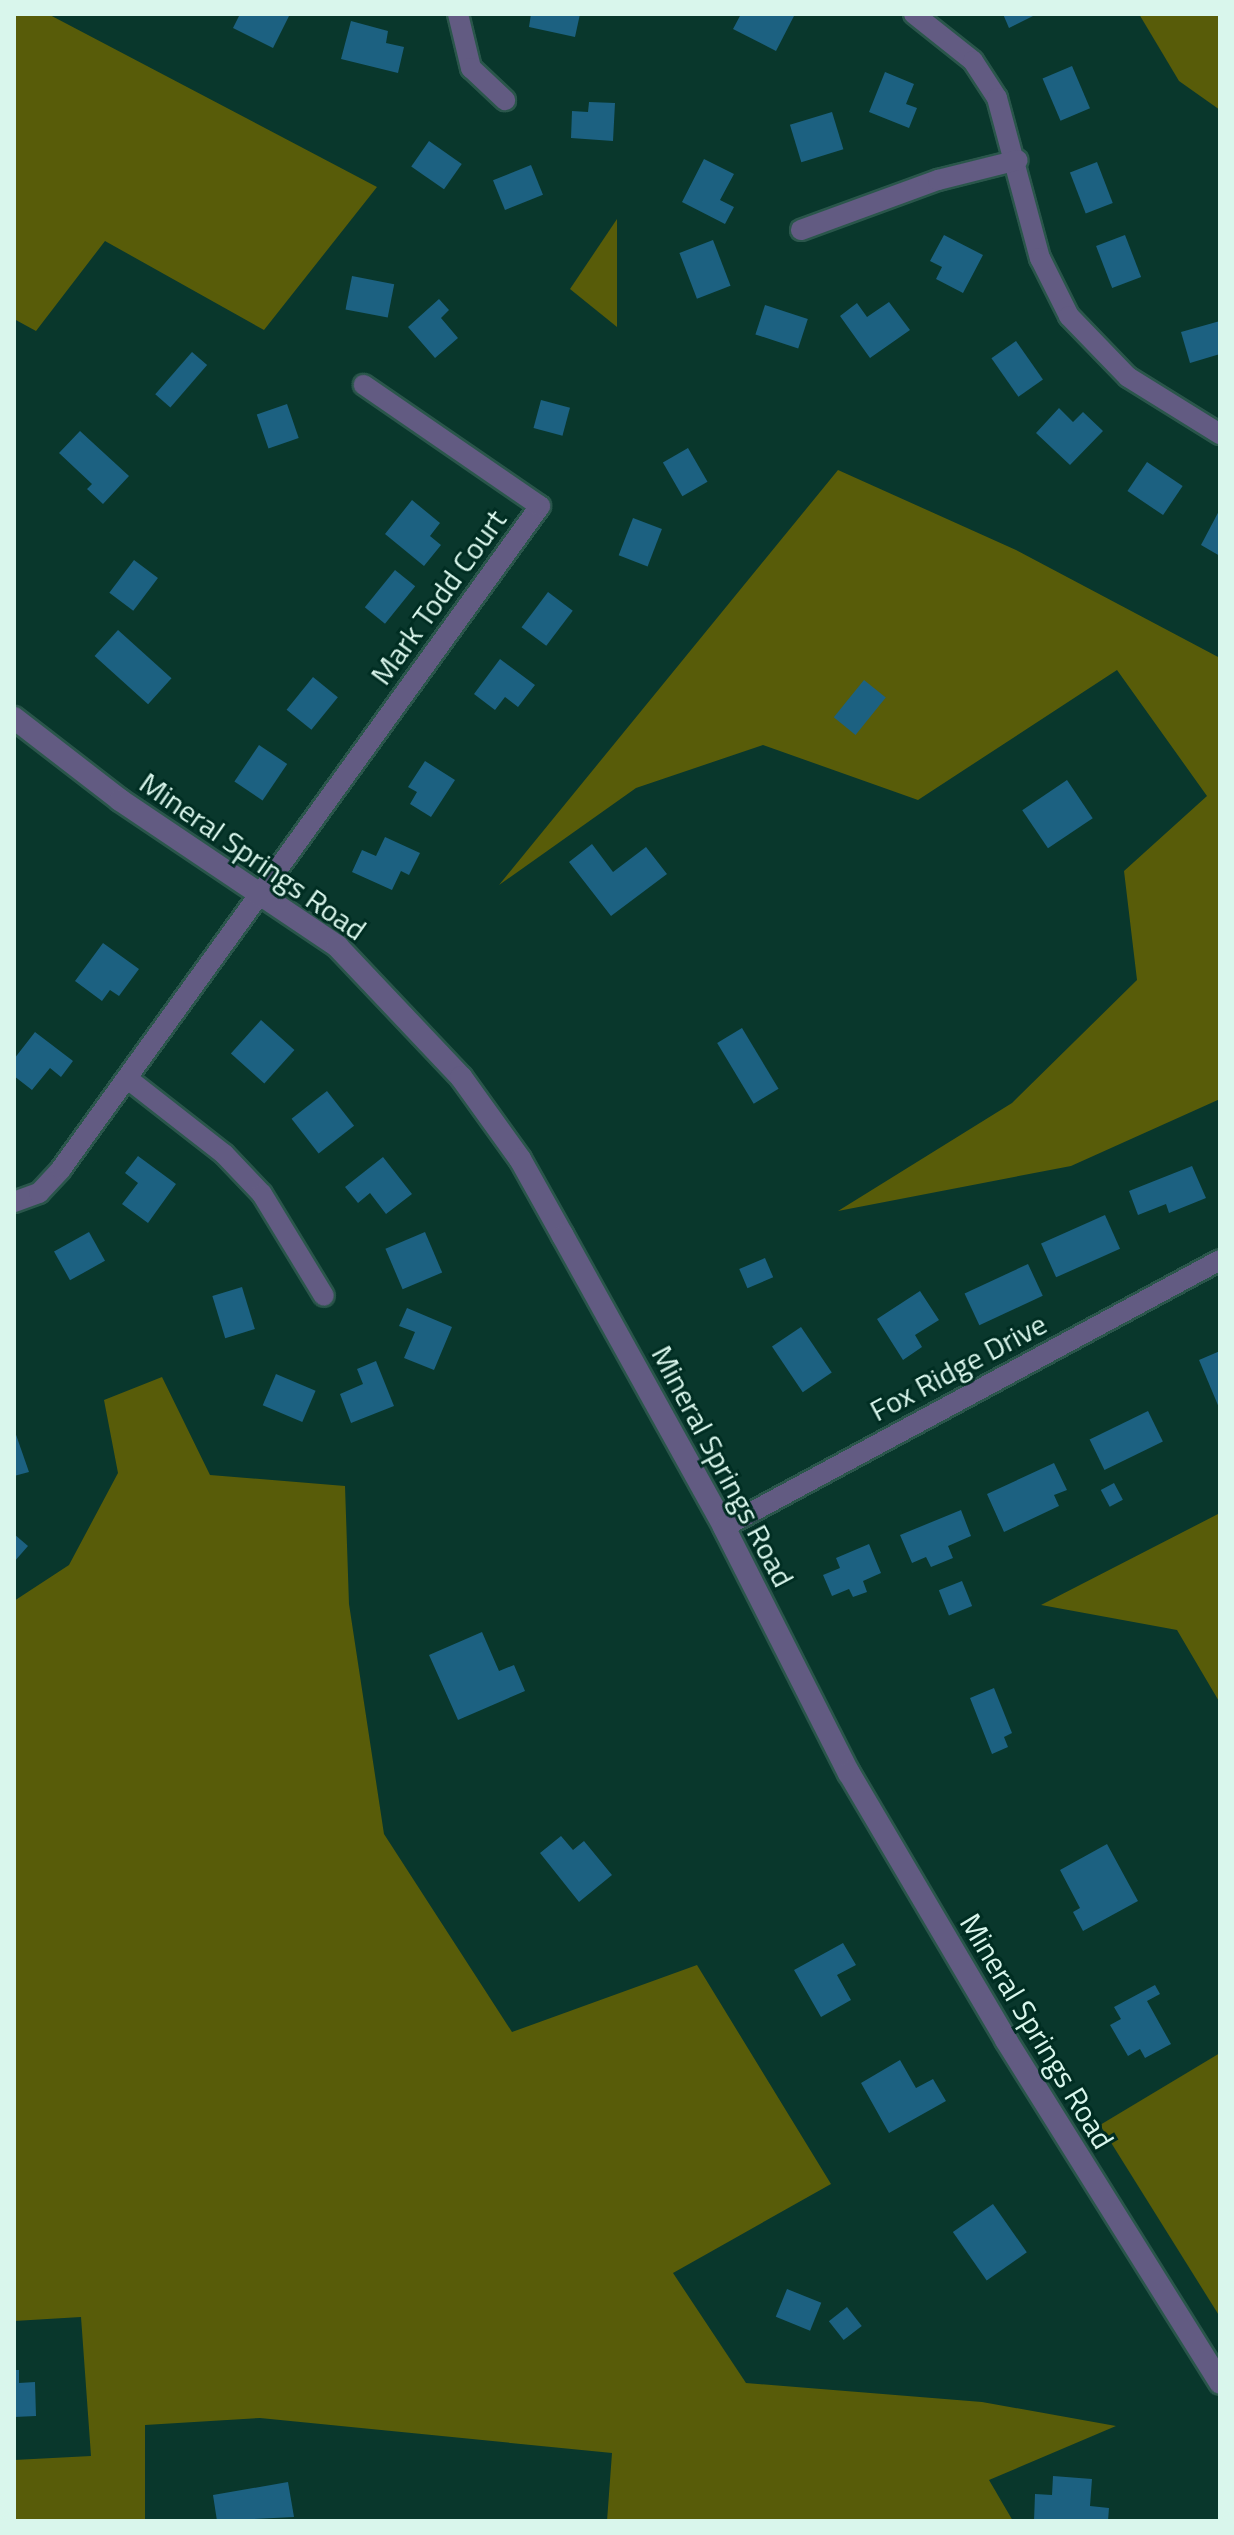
<!DOCTYPE html>
<style>
body{margin:0}
#map{position:relative;width:1234px;height:2535px;overflow:hidden;background:#09372c;font-family:"Titillium Web",sans-serif}
div>[style]{position:absolute}
.green>*{inset:0;background:#585c09}
.building>*{inset:0;background:#1c6181;transform-origin:0 0}
.roads{filter:drop-shadow(2px 0 #2a564b) drop-shadow(-2px 0 #2a564b) drop-shadow(0 2px #2a564b) drop-shadow(0 -2px #2a564b)}
.minor>*{height:20px;margin:-10px;padding:0 10px;transform-origin:10px;border-radius:10px;background:#625b82}
.tertiary>*{height:22px;margin:-11px;padding:0 11px;transform-origin:11px;border-radius:11px;background:#625b82}
span{translate:-50% -50%;white-space:nowrap;text-align:center;line-height:1.15;-webkit-text-stroke:6px #002d22;paint-order:stroke}
.street-label{font-size:30px;color:#d9f6ec}
.frame{position:absolute;inset:0;border:16px solid #d9f6ec;pointer-events:none}
</style>
<div id="map">
<div class="green">
<div style="clip-path:polygon(14px 14px,48px 14px,377px 187px,264px 330px,105px 241px,36px 331px,14px 319px)"></div>
<div style="clip-path:polygon(1139px 14px,1220px 14px,1220px 110px,1179px 81px)"></div>
<div style="clip-path:polygon(617px 219px,617px 327px,570px 289px)"></div>
<div style="clip-path:polygon(838px 470px,1016px 550px,1220px 658px,1220px 1099px,1071px 1166px,838px 1211px,1012px 1103px,1137px 980px,1124px 871px,1207px 796px,1117px 670px,918px 800px,763px 745px,636px 788px,499px 885px)"></div>
<div style="clip-path:polygon(162px 1377px,210px 1475px,345px 1486px,349px 1604px,384px 1834px,512px 2032px,697px 1965px,831px 2184px,673px 2273px,746px 2383px,982px 2402px,1116px 2426px,989px 2480px,1013px 2521px,607px 2521px,612px 2453px,260px 2418px,145px 2425px,145px 2521px,14px 2521px,14px 2460px,91px 2456px,81px 2317px,14px 2321px,14px 1601px,69px 1565px,118px 1473px,104px 1400px)"></div>
<div style="clip-path:polygon(1220px 1513px,1220px 1703px,1177px 1630px,1041px 1605px)"></div>
<div style="clip-path:polygon(1220px 2053px,1220px 2317px,1100px 2125px)"></div>
</div>
<div class="building">
<div style="clip-path:polygon(240px 14px,290px 14px,273px 48px,233px 28px)"></div>
<div style="clip-path:polygon(531px 14px,580px 14px,575px 37px,529px 27px)"></div>
<div style="clip-path:polygon(741px 14px,795px 14px,776px 51px,733px 29px)"></div>
<div style="clip-path:polygon(1003px 14px,1037px 14px,1009px 28px)"></div>
<div style="clip-path:polygon(351px 21px,388px 31px,386px 43px,404px 47px,398px 73px,341px 59px)"></div>
<div style="left:1072px;top:66px;width:46px;height:32px;rotate:67deg"></div>
<div style="clip-path:polygon(885px 72px,914px 84px,906px 104px,917px 108px,909px 128px,869px 112px)"></div>
<div style="clip-path:polygon(589px 102px,615px 103px,613px 141px,571px 138px,572px 111px,588px 112px)"></div>
<div style="left:832px;top:112px;width:39px;height:44px;rotate:73deg"></div>
<div style="left:429px;top:141px;width:40px;height:31px;rotate:35deg"></div>
<div style="clip-path:polygon(704px 159px,734px 174px,720px 200px,734px 207px,725px 224px,682px 202px)"></div>
<div style="left:1097px;top:162px;width:44px;height:29px;rotate:69deg"></div>
<div style="left:531px;top:165px;width:32px;height:41px;rotate:68deg"></div>
<div style="clip-path:polygon(944px 235px,983px 255px,963px 293px,936px 279px,942px 267px,930px 261px)"></div>
<div style="left:1125px;top:235px;width:45px;height:31px;rotate:69deg"></div>
<div style="left:713px;top:240px;width:49px;height:36px;rotate:69deg"></div>
<div style="left:352px;top:276px;width:43px;height:34px;rotate:11deg"></div>
<div style="clip-path:polygon(439px 299px,449px 310px,441px 318px,458px 338px,435px 358px,408px 327px)"></div>
<div style="clip-path:polygon(889px 302px,910px 330px,870px 358px,840px 316px,857px 303px,867px 317px)"></div>
<div style="left:765px;top:305px;width:45px;height:31px;rotate:18deg"></div>
<div style="clip-path:polygon(1220px 321px,1220px 354px,1190px 363px,1181px 332px)"></div>
<div style="left:1016px;top:341px;width:47px;height:30px;rotate:55deg"></div>
<div style="left:192px;top:352px;width:20px;height:56px;rotate:41deg"></div>
<div style="left:541px;top:400px;width:30px;height:29px;rotate:15deg"></div>
<div style="left:287px;top:404px;width:36px;height:32px;rotate:71deg"></div>
<div style="clip-path:polygon(1059px 408px,1073px 422px,1083px 412px,1103px 431px,1070px 465px,1036px 433px)"></div>
<div style="clip-path:polygon(80px 431px,129px 476px,103px 504px,87px 489px,92px 484px,59px 453px)"></div>
<div style="left:688px;top:448px;width:39px;height:29px;rotate:60deg"></div>
<div style="left:1147px;top:462px;width:43px;height:35px;rotate:34deg"></div>
<div style="clip-path:polygon(412px 500px,440px 523px,430px 536px,441px 545px,424px 566px,385px 534px)"></div>
<div style="clip-path:polygon(1220px 509px,1220px 556px,1201px 545px)"></div>
<div style="left:633px;top:518px;width:31px;height:40px;rotate:21deg"></div>
<div style="left:134px;top:560px;width:30px;height:41px;rotate:37deg"></div>
<div style="left:395px;top:570px;width:26px;height:48px;rotate:39deg"></div>
<div style="left:548px;top:592px;width:31px;height:44px;rotate:37deg"></div>
<div style="left:118px;top:630px;width:72px;height:35px;rotate:42deg"></div>
<div style="clip-path:polygon(500px 659px,535px 685px,518px 707px,505px 697px,495px 710px,474px 694px)"></div>
<div style="left:313px;top:677px;width:32px;height:42px;rotate:39deg"></div>
<div style="left:864px;top:680px;width:28px;height:48px;rotate:39deg"></div>
<div style="left:259px;top:745px;width:34px;height:44px;rotate:34deg"></div>
<div style="clip-path:polygon(425px 761px,455px 780px,431px 817px,410px 804px,417px 792px,408px 787px)"></div>
<div style="left:1067px;top:780px;width:46px;height:54px;rotate:56deg"></div>
<div style="clip-path:polygon(385px 837px,420px 853px,409px 875px,401px 871px,392px 890px,352px 872px,362px 850px,376px 856px)"></div>
<div style="clip-path:polygon(592px 844px,613px 872px,646px 847px,667px 874px,611px 916px,569px 862px)"></div>
<div style="clip-path:polygon(103px 943px,139px 969px,119px 996px,110px 990px,102px 1001px,75px 981px)"></div>
<div style="left:261px;top:1020px;width:45px;height:45px;rotate:42deg"></div>
<div style="left:742px;top:1028px;width:71px;height:29px;rotate:59deg"></div>
<div style="clip-path:polygon(35px 1032px,73px 1061px,61px 1077px,50px 1068px,32px 1090px,14px 1076px,14px 1059px)"></div>
<div style="left:327px;top:1091px;width:44px;height:45px;rotate:52deg"></div>
<div style="clip-path:polygon(138px 1156px,176px 1184px,148px 1223px,122px 1204px,138px 1183px,125px 1173px)"></div>
<div style="clip-path:polygon(383px 1157px,412px 1194px,386px 1214px,370px 1193px,358px 1203px,345px 1187px)"></div>
<div style="clip-path:polygon(1192px 1166px,1206px 1198px,1169px 1213px,1166px 1204px,1138px 1215px,1129px 1191px)"></div>
<div style="left:1105px;top:1215px;width:37px;height:70px;rotate:66deg"></div>
<div style="left:89px;top:1232px;width:33px;height:40px;rotate:61deg"></div>
<div style="left:425px;top:1232px;width:44px;height:43px;rotate:67deg"></div>
<div style="left:765px;top:1258px;width:21px;height:28px;rotate:67deg"></div>
<div style="left:1028px;top:1264px;width:35px;height:70px;rotate:65deg"></div>
<div style="left:242px;top:1287px;width:44px;height:31px;rotate:73deg"></div>
<div style="clip-path:polygon(920px 1291px,939px 1320px,915px 1335px,922px 1347px,903px 1360px,877px 1319px)"></div>
<div style="clip-path:polygon(407px 1308px,452px 1327px,434px 1370px,404px 1358px,415px 1332px,399px 1326px)"></div>
<div style="left:801px;top:1327px;width:55px;height:35px;rotate:56deg"></div>
<div style="clip-path:polygon(1220px 1351px,1220px 1410px,1199px 1360px)"></div>
<div style="clip-path:polygon(376px 1361px,394px 1406px,351px 1423px,340px 1394px,363px 1384px,357px 1369px)"></div>
<div style="left:276px;top:1374px;width:43px;height:34px;rotate:23deg"></div>
<div style="left:1148px;top:1411px;width:34px;height:65px;rotate:64deg"></div>
<div style="clip-path:polygon(14px 1429px,29px 1472px,14px 1476px)"></div>
<div style="clip-path:polygon(1054px 1463px,1067px 1490px,1054px 1495px,1059px 1506px,1004px 1532px,987px 1494px)"></div>
<div style="left:1114px;top:1483px;width:19px;height:15px;rotate:62deg"></div>
<div style="clip-path:polygon(961px 1510px,971px 1536px,948px 1546px,953px 1558px,931px 1567px,926px 1557px,912px 1563px,900px 1535px)"></div>
<div style="clip-path:polygon(14px 1534px,28px 1546px,14px 1562px)"></div>
<div style="clip-path:polygon(869px 1544px,881px 1573px,863px 1581px,867px 1592px,853px 1597px,849px 1589px,832px 1596px,823px 1575px,840px 1568px,836px 1558px)"></div>
<div style="left:962px;top:1581px;width:27px;height:25px;rotate:68deg"></div>
<div style="clip-path:polygon(482px 1632px,499px 1671px,514px 1665px,525px 1691px,458px 1720px,429px 1655px)"></div>
<div style="clip-path:polygon(994px 1688px,1012px 1733px,1004px 1737px,1008px 1747px,992px 1754px,970px 1698px)"></div>
<div style="clip-path:polygon(561px 1836px,573px 1850px,584px 1841px,612px 1875px,579px 1902px,540px 1853px)"></div>
<div style="clip-path:polygon(1107px 1844px,1138px 1901px,1083px 1931px,1073px 1912px,1080px 1908px,1060px 1870px)"></div>
<div style="clip-path:polygon(843px 1943px,856px 1965px,837px 1975px,851px 2000px,821px 2017px,794px 1970px)"></div>
<div style="clip-path:polygon(1155px 1985px,1160px 1994px,1147px 2001px,1171px 2044px,1145px 2058px,1140px 2049px,1128px 2056px,1110px 2025px,1121px 2019px,1114px 2007px)"></div>
<div style="clip-path:polygon(900px 2060px,916px 2088px,933px 2079px,946px 2101px,889px 2133px,861px 2083px)"></div>
<div style="left:993px;top:2204px;width:59px;height:49px;rotate:55deg"></div>
<div style="left:787px;top:2289px;width:37px;height:30px;rotate:22deg"></div>
<div style="left:847px;top:2307px;width:24px;height:23px;rotate:52deg"></div>
<div style="clip-path:polygon(14px 2370px,19px 2370px,19px 2383px,35px 2382px,36px 2416px,14px 2417px)"></div>
<div style="clip-path:polygon(1053px 2476px,1092px 2479px,1090px 2506px,1109px 2508px,1108px 2521px,1034px 2521px,1035px 2494px,1052px 2495px)"></div>
<div style="clip-path:polygon(288px 2482px,294px 2517px,217px 2521px,213px 2495px)"></div>
</div>
<div class="roads">
<div class="minor">
<div style="left:458px;top:14px;width:56px;rotate:76.5deg"></div>
<div style="left:471px;top:68px;width:47px;rotate:43.3deg"></div>
<div style="left:914px;top:14px;width:75px;rotate:38.5deg"></div>
<div style="left:973px;top:61px;width:44px;rotate:57deg"></div>
<div style="left:997px;top:98px;width:166px;rotate:75deg"></div>
<div style="left:1040px;top:258px;width:65px;rotate:63.4deg"></div>
<div style="left:1069px;top:316px;width:85px;rotate:46deg"></div>
<div style="left:1128px;top:377px;width:108px;rotate:31.8deg"></div>
<div style="left:801px;top:230px;width:146px;rotate:-20.1deg"></div>
<div style="left:938px;top:180px;width:82px;rotate:-14deg"></div>
<div style="left:128px;top:1079px;width:122px;rotate:38deg"></div>
<div style="left:224px;top:1154px;width:55px;rotate:46.5deg"></div>
<div style="left:262px;top:1194px;width:119px;rotate:58.7deg"></div>
<div style="left:14px;top:1202px;width:27px;rotate:-20deg"></div>
<div style="left:39px;top:1193px;width:33px;rotate:-47deg"></div>
<div style="left:61px;top:1169px;width:818px;rotate:-54.15deg"></div>
<div style="left:540px;top:506px;width:214px;rotate:-145.5deg"></div>
<div style="left:724px;top:1527px;width:563px;rotate:-28.29deg"></div>
</div>
<div class="tertiary">
<div style="left:14px;top:718px;width:134px;rotate:37.7deg"></div>
<div style="left:120px;top:800px;width:262px;rotate:33.9deg"></div>
<div style="left:337px;top:946px;width:180px;rotate:46.6deg"></div>
<div style="left:461px;top:1077px;width:101px;rotate:54.3deg"></div>
<div style="left:520px;top:1159px;width:88px;rotate:60.8deg"></div>
<div style="left:563px;top:1236px;width:333px;rotate:61deg"></div>
<div style="left:724px;top:1527px;width:276px;rotate:63.1deg"></div>
<div style="left:849px;top:1773px;width:310px;rotate:59.5deg"></div>
<div style="left:1006px;top:2040px;width:404px;rotate:58deg"></div>
</div>
</div>
<div class="street-label">
<span style="left:438px;top:597px;rotate:-54deg">Mark Todd Court</span>
<span style="left:253px;top:856px;rotate:35deg">Mineral Springs Road</span>
<span style="left:958px;top:1367px;rotate:-28deg">Fox Ridge Drive</span>
<span style="left:723px;top:1466px;rotate:62deg">Mineral Springs Road</span>
<span style="left:1037px;top:2031px;rotate:59deg">Mineral Springs Road</span>
</div>
<div class="frame"></div>
</div>
